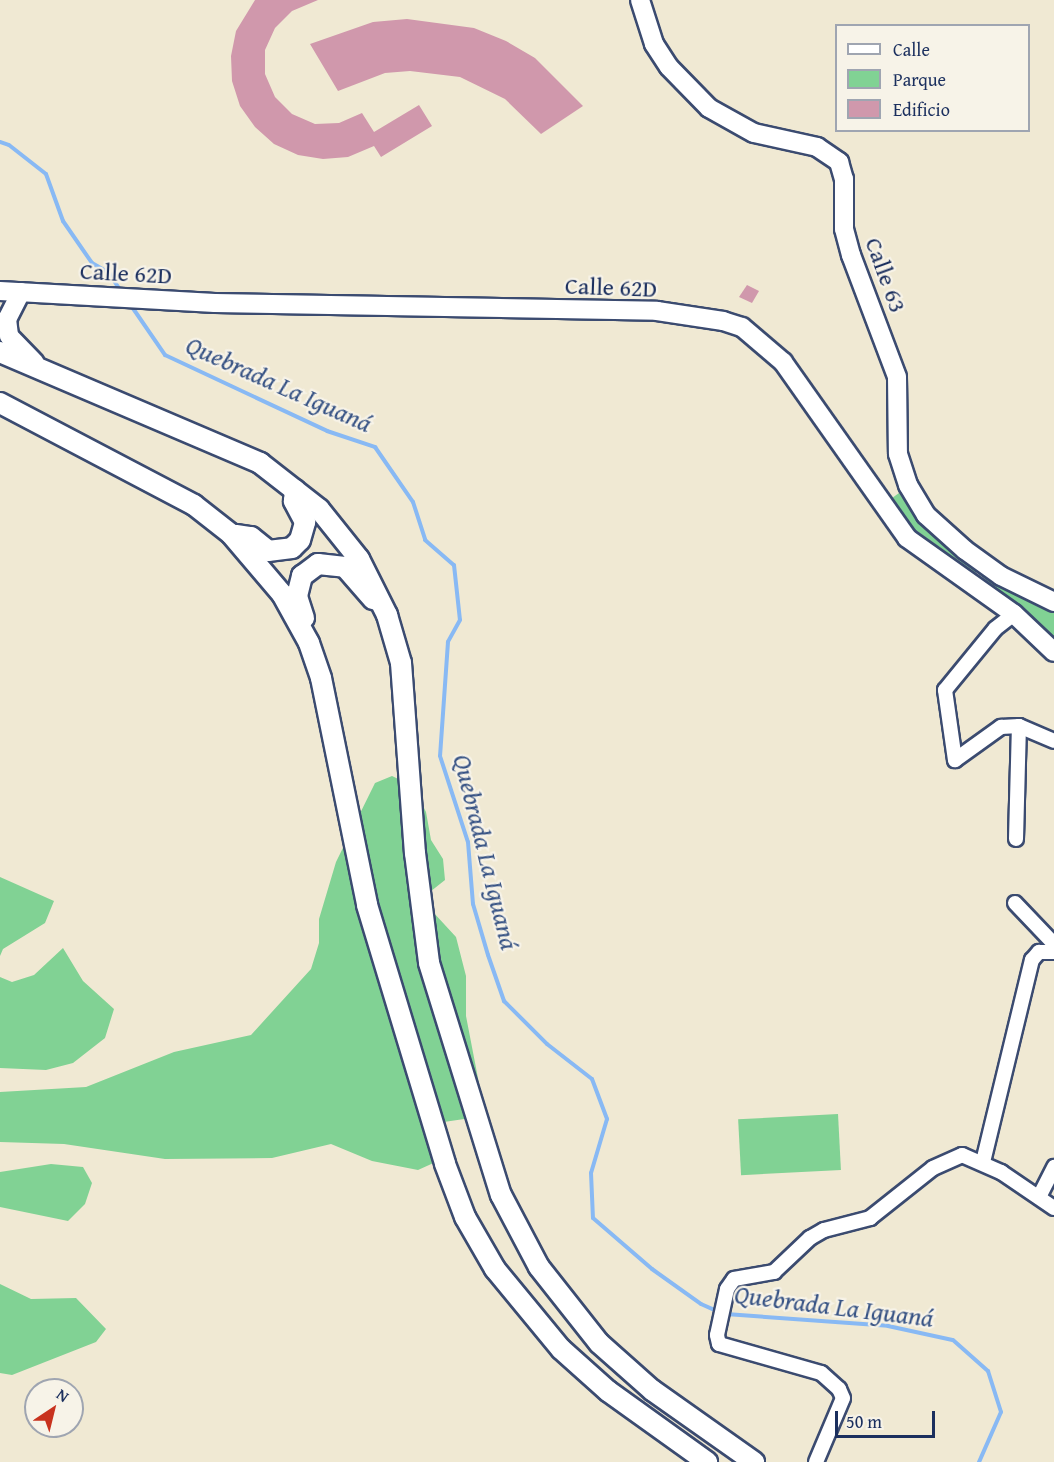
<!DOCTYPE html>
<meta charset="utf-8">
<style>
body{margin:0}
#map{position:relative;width:1054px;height:1462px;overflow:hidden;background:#f0e9d3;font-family:"Gentium Book Plus",serif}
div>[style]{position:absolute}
.green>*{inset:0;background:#81d294;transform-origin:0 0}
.stream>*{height:4px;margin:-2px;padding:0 2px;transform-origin:2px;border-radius:2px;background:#88b9f4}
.building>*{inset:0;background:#d098ac}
.roads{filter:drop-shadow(2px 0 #3b4b70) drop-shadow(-2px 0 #3b4b70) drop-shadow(0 2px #3b4b70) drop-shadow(0 -2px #3b4b70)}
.minor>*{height:14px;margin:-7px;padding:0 7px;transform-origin:7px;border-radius:7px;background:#fff}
.major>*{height:18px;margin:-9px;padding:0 9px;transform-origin:9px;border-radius:9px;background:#fff}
.highway>*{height:20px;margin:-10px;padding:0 10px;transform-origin:10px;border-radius:10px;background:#fff}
span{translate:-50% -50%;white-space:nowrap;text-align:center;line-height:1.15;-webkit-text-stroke:4.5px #f7f3e8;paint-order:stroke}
.street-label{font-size:24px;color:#1b2f5e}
.water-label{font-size:26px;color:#365284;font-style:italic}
.legend{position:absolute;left:835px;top:24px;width:195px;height:108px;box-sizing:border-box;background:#f7f3e8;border:2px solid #9fa5b1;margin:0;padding:8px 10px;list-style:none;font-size:18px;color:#1b2f5e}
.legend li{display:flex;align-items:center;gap:12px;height:30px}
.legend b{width:30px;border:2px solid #9fa5b1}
.north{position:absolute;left:24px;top:1378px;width:60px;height:60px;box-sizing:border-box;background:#f7f3e8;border:2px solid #9fa5b1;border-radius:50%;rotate:35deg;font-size:16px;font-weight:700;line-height:24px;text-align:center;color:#1b2f5e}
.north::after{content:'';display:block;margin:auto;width:21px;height:27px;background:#c8321e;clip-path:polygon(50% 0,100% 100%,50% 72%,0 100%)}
.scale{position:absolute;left:835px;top:1411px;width:100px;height:27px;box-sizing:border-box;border:3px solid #1b2f5e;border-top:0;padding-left:8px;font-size:18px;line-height:21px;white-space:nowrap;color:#1b2f5e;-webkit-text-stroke:4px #f7f3e8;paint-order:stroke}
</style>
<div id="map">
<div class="green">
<div style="clip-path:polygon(899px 493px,928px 529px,975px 566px,976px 573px,914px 529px,888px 501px)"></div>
<div style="clip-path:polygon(985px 571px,1054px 608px,1054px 639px,979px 574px)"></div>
<div style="clip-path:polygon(392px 776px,413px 786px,426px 812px,431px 840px,443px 859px,445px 880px,421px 899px,456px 937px,466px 976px,466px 1016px,482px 1099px,471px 1118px,437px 1123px,449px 1156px,418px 1170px,372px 1161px,331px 1144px,272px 1158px,165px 1159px,64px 1144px,0 1142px,0 1092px,86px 1087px,174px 1052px,251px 1035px,311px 969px,319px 943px,319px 919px,336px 862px,375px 783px)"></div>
<div style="clip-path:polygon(0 877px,54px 901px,45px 923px,3px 949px,0 956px)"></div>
<div style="clip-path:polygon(63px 948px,83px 981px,114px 1009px,105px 1038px,73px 1063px,46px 1070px,0 1068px,0 977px,12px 982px,34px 975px)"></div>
<div style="left:838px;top:1114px;width:56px;height:100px;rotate:87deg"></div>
<div style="clip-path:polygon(51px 1164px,83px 1167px,92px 1183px,85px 1204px,68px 1221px,0 1207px,0 1172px)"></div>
<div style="clip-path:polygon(0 1284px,31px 1299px,76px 1298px,106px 1329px,96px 1342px,12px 1375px,0 1373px)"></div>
</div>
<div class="stream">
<div style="left:0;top:142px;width:9px;rotate:18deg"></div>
<div style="left:9px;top:145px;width:47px;rotate:38.1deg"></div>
<div style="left:46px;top:174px;width:50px;rotate:70.1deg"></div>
<div style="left:63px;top:221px;width:51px;rotate:55.4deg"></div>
<div style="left:92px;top:263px;width:20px;rotate:30deg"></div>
<div style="left:109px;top:273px;width:24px;rotate:57deg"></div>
<div style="left:130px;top:304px;width:62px;rotate:55.5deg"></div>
<div style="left:165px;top:355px;width:179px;rotate:25.1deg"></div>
<div style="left:327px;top:431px;width:51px;rotate:18.4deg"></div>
<div style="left:375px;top:447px;width:67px;rotate:55.4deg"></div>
<div style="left:413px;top:502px;width:40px;rotate:72deg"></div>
<div style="left:425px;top:540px;width:38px;rotate:41deg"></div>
<div style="left:454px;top:565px;width:55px;rotate:83.8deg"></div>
<div style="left:460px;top:620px;width:25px;rotate:119deg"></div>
<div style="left:448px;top:642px;width:114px;rotate:94deg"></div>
<div style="left:440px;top:756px;width:90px;rotate:72deg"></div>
<div style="left:468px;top:842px;width:62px;rotate:85.4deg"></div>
<div style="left:473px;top:904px;width:53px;rotate:73.6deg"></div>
<div style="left:488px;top:955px;width:49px;rotate:70.8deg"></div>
<div style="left:504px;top:1001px;width:61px;rotate:45deg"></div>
<div style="left:547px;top:1044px;width:57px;rotate:37.9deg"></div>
<div style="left:592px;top:1079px;width:43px;rotate:69.4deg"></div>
<div style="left:607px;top:1119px;width:56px;rotate:106.5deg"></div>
<div style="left:591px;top:1173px;width:45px;rotate:87.5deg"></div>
<div style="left:593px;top:1218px;width:78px;rotate:40.8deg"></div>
<div style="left:652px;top:1269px;width:60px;rotate:35.5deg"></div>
<div style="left:701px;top:1304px;width:20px;rotate:24deg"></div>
<div style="left:726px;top:1314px;width:162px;rotate:4.2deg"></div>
<div style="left:888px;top:1326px;width:66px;rotate:12.2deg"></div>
<div style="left:953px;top:1340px;width:47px;rotate:41.5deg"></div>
<div style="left:988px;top:1371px;width:43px;rotate:72.4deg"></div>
<div style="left:1001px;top:1412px;width:55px;rotate:113.7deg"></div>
</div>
<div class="building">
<div style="clip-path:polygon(255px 0,318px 0,292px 11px,275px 28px,265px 50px,265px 74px,275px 97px,292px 114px,315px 124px,339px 123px,362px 113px,374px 132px,419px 105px,432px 126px,381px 157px,374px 146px,348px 157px,323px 159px,298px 155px,274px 144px,255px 127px,240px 106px,232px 81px,231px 56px,236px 31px)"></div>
<div style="clip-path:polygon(407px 19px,474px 28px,506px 41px,535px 58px,583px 106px,541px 134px,505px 99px,460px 77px,410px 71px,385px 73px,338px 91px,310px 44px,373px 22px)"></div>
<div style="clip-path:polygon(747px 285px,759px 291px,752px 303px,739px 297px)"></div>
</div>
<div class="roads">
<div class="minor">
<div style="left:1014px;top:614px;width:24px;rotate:142deg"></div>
<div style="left:995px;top:629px;width:79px;rotate:129.3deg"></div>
<div style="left:945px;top:690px;width:71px;rotate:81.9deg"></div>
<div style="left:955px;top:760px;width:57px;rotate:-35.7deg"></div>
<div style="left:1001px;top:727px;width:18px;rotate:-3deg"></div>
<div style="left:1019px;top:726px;width:38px;rotate:23deg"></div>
<div style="left:1016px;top:839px;width:113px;rotate:-88.5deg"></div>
<div style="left:1015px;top:903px;width:57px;rotate:46.4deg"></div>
<div style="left:983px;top:1162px;width:208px;rotate:-76.4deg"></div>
<div style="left:1032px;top:960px;width:11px;rotate:-49deg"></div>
<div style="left:1039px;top:952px;width:15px"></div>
<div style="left:1039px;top:1197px;width:34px;rotate:-63deg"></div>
<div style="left:816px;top:1462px;width:69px;rotate:-67.1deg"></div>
<div style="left:843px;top:1398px;width:10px;rotate:-114deg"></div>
<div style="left:839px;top:1389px;width:24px;rotate:-138deg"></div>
<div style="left:821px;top:1373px;width:106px;rotate:-164.1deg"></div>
<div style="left:719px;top:1344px;width:9px;rotate:-103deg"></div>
<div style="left:717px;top:1335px;width:47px;rotate:-77.7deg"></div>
<div style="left:727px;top:1289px;width:12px;rotate:-55deg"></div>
<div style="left:734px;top:1279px;width:41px;rotate:-9.9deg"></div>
<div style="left:774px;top:1272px;width:50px;rotate:-43.4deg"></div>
<div style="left:810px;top:1238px;width:16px;rotate:-30deg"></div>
<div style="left:824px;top:1230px;width:48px;rotate:-14.6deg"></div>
<div style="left:870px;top:1218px;width:80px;rotate:-38.4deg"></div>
<div style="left:933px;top:1168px;width:32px;rotate:-24deg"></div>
<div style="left:962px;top:1155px;width:43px;rotate:23.6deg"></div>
<div style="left:1001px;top:1172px;width:64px;rotate:34.2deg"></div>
</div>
<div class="major">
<div style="left:640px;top:0;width:46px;rotate:72.3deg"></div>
<div style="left:654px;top:44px;width:27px;rotate:57deg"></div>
<div style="left:669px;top:67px;width:57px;rotate:45.7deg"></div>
<div style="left:709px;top:108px;width:51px;rotate:29.1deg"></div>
<div style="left:754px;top:133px;width:65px;rotate:12.5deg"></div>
<div style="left:817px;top:147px;width:27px;rotate:34deg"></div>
<div style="left:839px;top:162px;width:18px;rotate:74deg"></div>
<div style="left:844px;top:179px;width:50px;rotate:90deg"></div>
<div style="left:844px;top:229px;width:27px;rotate:75deg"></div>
<div style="left:851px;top:255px;width:130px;rotate:69.3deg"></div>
<div style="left:897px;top:377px;width:77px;rotate:89.3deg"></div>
<div style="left:898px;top:454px;width:33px;rotate:72deg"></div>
<div style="left:908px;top:485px;width:35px;rotate:59deg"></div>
<div style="left:926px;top:515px;width:52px;rotate:41.9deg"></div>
<div style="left:965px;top:550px;width:44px;rotate:35.8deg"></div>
<div style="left:1001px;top:576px;width:59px;rotate:26.1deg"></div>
<div style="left:0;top:291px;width:215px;rotate:3.2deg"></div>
<div style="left:215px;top:303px;width:442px;rotate:1deg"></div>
<div style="left:657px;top:311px;width:67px;rotate:8.6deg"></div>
<div style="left:723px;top:321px;width:20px;rotate:18deg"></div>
<div style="left:742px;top:327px;width:54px;rotate:40.5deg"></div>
<div style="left:783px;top:362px;width:215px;rotate:54.8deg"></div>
<div style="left:907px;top:538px;width:131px;rotate:35.4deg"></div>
<div style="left:1014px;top:614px;width:55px;rotate:43.5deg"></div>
<div style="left:21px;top:292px;width:30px;rotate:117deg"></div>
<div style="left:7px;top:319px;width:17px;rotate:83deg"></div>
<div style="left:9px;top:336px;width:37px;rotate:46deg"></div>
</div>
<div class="highway">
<div style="left:0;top:352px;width:283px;rotate:23.1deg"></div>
<div style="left:260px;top:463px;width:75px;rotate:37.9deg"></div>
<div style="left:319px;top:509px;width:64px;rotate:51.3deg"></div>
<div style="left:359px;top:559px;width:63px;rotate:63.4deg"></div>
<div style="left:387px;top:615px;width:50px;rotate:73.7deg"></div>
<div style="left:401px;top:663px;width:191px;rotate:85.8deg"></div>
<div style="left:415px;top:853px;width:111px;rotate:82.7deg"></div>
<div style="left:429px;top:963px;width:243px;rotate:72.8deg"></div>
<div style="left:501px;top:1195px;width:81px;rotate:62.2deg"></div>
<div style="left:539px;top:1267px;width:97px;rotate:51.7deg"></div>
<div style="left:599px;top:1343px;width:71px;rotate:41.6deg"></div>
<div style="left:652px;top:1390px;width:125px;rotate:35.2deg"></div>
<div style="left:0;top:403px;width:219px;rotate:27.7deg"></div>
<div style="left:194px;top:505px;width:47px;rotate:38.1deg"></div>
<div style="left:231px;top:534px;width:79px;rotate:49.6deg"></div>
<div style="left:282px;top:594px;width:56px;rotate:61.1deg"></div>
<div style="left:309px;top:643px;width:37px;rotate:71deg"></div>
<div style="left:321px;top:678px;width:232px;rotate:78.5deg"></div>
<div style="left:367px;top:905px;width:270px;rotate:73.2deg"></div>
<div style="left:445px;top:1164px;width:57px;rotate:69.3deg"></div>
<div style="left:465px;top:1217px;width:60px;rotate:60deg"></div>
<div style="left:495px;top:1269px;width:104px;rotate:50.5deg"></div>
<div style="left:561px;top:1349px;width:63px;rotate:41.8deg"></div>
<div style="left:608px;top:1391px;width:122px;rotate:35.6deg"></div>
<div style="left:236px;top:535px;width:15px;rotate:8deg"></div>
<div style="left:251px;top:537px;width:22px;rotate:39deg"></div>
<div style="left:268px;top:551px;width:24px;rotate:-7deg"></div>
<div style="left:292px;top:548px;width:11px;rotate:-45deg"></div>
<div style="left:300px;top:540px;width:19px;rotate:-74deg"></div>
<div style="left:305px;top:522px;width:24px;rotate:-118deg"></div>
<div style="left:294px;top:501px;width:11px;rotate:-85deg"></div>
<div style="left:304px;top:618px;width:23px;rotate:-108deg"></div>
<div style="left:297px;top:596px;width:21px;rotate:-76deg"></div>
<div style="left:302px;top:576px;width:20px;rotate:-37deg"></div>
<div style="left:318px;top:564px;width:27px;rotate:6deg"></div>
<div style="left:345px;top:567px;width:43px;rotate:48.8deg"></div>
</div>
</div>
<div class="street-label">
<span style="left:126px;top:273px;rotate:3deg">Calle 62D</span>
<span style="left:886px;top:275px;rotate:70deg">Calle 63</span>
<span style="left:611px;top:287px;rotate:2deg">Calle 62D</span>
</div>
<div class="water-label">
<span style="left:279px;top:384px;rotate:24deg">Quebrada La Iguaná</span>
<span style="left:486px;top:852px;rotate:76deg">Quebrada La Iguaná</span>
<span style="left:834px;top:1306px;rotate:7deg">Quebrada La Iguaná</span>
</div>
<ul class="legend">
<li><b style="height:8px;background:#fff"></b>Calle</li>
<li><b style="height:16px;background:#81d294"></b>Parque</li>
<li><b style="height:16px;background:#d098ac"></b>Edificio</li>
</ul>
<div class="north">N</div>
<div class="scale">50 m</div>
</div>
